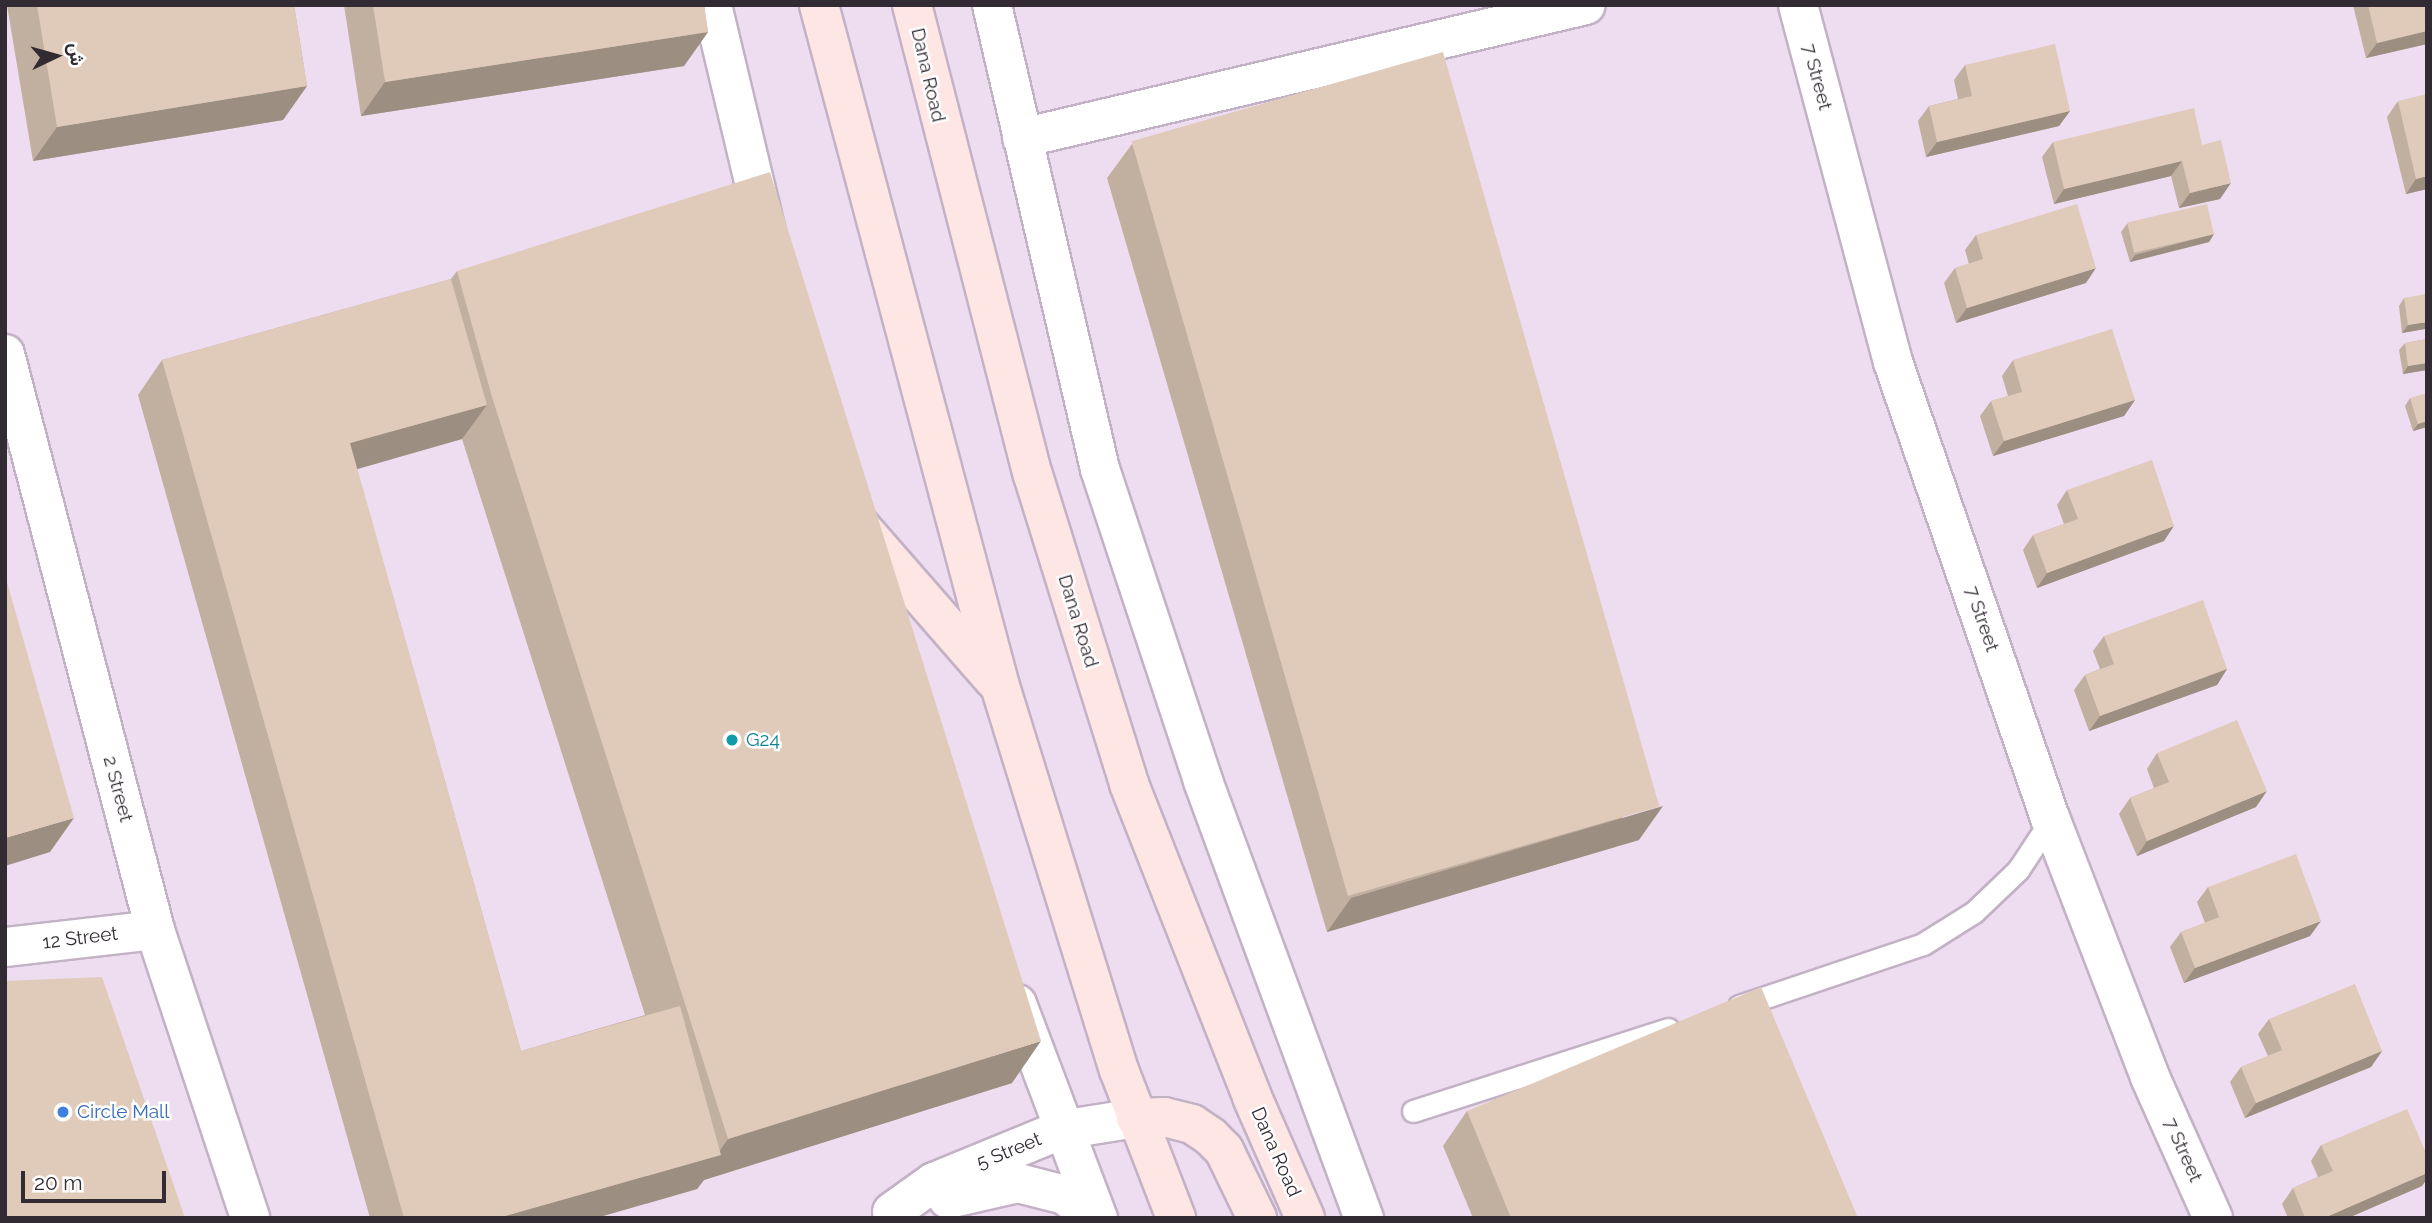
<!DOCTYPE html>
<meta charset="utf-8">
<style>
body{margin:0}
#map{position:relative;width:2432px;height:1223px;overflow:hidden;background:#eedcf1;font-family:Raleway,Vazirmatn,sans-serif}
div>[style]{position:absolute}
.roads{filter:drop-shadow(2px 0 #c3b1c5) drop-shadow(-2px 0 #c3b1c5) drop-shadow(0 2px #c3b1c5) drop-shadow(0 -2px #c3b1c5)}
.lane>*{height:21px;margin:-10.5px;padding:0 10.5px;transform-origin:10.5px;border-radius:10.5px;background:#fff}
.street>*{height:38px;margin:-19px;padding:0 19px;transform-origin:19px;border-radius:19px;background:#fff}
.secondary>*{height:38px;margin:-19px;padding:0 19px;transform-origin:19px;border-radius:19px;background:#fee6e4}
.wall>*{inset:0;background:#c1afa0}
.shaded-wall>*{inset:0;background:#9d8e82}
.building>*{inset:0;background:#e0cbba;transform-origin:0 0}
.dots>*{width:19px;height:19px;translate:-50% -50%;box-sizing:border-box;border:4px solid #fff;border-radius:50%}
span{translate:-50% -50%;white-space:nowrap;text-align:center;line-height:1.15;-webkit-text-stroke:5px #fff;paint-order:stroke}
.street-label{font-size:19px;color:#322b33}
.culture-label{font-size:19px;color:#0d838f}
.left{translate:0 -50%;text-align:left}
.shop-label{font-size:19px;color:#366cbe}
.frame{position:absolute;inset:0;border:7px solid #322b33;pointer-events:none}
.north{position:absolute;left:21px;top:21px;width:70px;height:70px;-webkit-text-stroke:5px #fff;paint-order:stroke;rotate:85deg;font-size:19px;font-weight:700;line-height:28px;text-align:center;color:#322b33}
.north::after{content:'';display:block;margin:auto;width:24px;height:32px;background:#322b33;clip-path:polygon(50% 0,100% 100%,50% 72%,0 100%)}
.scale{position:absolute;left:21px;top:1171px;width:145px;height:32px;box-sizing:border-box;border:4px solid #322b33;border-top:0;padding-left:9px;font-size:21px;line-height:24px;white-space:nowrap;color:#322b33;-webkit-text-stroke:5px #fff;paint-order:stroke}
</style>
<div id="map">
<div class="roads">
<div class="lane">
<div style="left:1739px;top:1006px;width:194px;rotate:-18.6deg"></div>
<div style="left:1923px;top:944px;width:60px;rotate:-32.1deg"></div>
<div style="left:1974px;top:912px;width:61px;rotate:-43.7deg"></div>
<div style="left:2018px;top:870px;width:60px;rotate:-56.6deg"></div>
<div style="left:1413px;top:1111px;width:268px;rotate:-17.8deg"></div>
</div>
<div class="street">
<div style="left:712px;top:5px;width:229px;rotate:76.6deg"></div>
<div style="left:992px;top:5px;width:476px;rotate:76.9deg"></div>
<div style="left:1100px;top:469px;width:329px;rotate:71.7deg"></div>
<div style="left:1203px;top:781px;width:466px;rotate:69.8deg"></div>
<div style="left:1798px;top:5px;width:369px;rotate:75.1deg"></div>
<div style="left:1893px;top:362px;width:484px;rotate:71deg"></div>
<div style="left:2051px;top:820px;width:275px;rotate:68.9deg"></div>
<div style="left:2150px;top:1077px;width:154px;rotate:65.9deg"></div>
<div style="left:1022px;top:138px;width:579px;rotate:-13.27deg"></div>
<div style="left:5px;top:354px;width:595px;rotate:75.4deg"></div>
<div style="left:155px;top:930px;width:303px;rotate:71.7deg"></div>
<div style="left:5px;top:947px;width:151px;rotate:-6.5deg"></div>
<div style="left:1017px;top:1004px;width:229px;rotate:69.3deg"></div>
<div style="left:948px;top:1199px;width:72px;rotate:-12.9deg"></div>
<div style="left:1018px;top:1183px;width:49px;rotate:14.3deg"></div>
<div style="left:1065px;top:1195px;width:35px;rotate:40deg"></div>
<div style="left:892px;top:1212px;width:52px;rotate:-35.5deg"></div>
<div style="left:934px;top:1182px;width:137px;rotate:-22.3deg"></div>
<div style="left:1061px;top:1130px;width:76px;rotate:-9.1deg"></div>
</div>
<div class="secondary">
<div style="left:819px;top:5px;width:705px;rotate:75.12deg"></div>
<div style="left:1000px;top:686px;width:402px;rotate:72.8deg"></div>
<div style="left:1119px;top:1070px;width:159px;rotate:68.9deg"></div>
<div style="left:912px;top:5px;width:485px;rotate:75.6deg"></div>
<div style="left:1033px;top:475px;width:324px;rotate:72.7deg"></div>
<div style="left:1129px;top:784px;width:336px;rotate:68.5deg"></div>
<div style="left:1252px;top:1097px;width:132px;rotate:66.3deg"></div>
<div style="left:859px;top:525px;width:206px;rotate:48.9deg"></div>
<div style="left:1136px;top:1118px;width:28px;rotate:-2deg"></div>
<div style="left:1164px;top:1117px;width:29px;rotate:14deg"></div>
<div style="left:1192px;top:1124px;width:23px;rotate:34deg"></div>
<div style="left:1211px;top:1137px;width:18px;rotate:45deg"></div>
<div style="left:1224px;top:1150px;width:76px;rotate:64.1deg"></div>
</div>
</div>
<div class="wall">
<div style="clip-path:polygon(7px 5px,294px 5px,307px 86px,283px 120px,33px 161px)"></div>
<div style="clip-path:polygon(344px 5px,704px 5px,708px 32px,684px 66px,361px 116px)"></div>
<div style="clip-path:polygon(2353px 5px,2427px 5px,2427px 44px,2366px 58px)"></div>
<div style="clip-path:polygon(1965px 65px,2070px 111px,2059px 126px,1926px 157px,1918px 121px,1929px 106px,1958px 99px,1954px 80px)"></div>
<div style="clip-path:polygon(2398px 101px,2427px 189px,2406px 194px,2387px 117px)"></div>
<div style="clip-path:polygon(2053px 142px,2202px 145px,2220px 199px,2179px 208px,2171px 176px,2054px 204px,2042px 157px)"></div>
<div style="clip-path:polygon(1132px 144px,1639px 840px,1327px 932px,1107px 178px)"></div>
<div style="clip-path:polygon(2127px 224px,2214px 234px,2209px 242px,2130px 262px,2121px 232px)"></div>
<div style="clip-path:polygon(1976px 235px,2086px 283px,1956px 323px,1944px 283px,1955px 268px,1969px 264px,1965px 250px)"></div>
<div style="clip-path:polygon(evenodd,457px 271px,1012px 1083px,704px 1180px,697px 1189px,596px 1218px,370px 1218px,138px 395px,162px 360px,451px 279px,457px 271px,462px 439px,645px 1015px,521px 1051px,357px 469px,462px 439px)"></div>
<div style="clip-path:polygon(2404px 298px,2425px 329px,2402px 333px,2399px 306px)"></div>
<div style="clip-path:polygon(2427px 339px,2427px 370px,2403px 374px,2399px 350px,2405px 343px)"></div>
<div style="clip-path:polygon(2013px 360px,2135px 400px,2124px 416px,1993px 456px,1980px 416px,1991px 401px,2008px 396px,2002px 376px)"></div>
<div style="clip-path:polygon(2410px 398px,2427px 427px,2413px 431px,2405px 406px)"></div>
<div style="clip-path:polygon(2067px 490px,2164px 541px,2037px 588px,2023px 550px,2033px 535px,2064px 524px,2057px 505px)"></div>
<div style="clip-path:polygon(2104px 636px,2227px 669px,2217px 685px,2089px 731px,2074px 690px,2085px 675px,2100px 669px,2093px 651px)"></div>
<div style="clip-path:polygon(2157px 753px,2256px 807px,2137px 856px,2119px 814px,2130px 798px,2154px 788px,2147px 769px)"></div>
<div style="clip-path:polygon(2208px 887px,2310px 936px,2184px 983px,2170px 947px,2181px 932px,2205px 923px,2197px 902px)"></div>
<div style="clip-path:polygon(2269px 1019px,2382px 1051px,2371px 1067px,2245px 1118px,2230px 1082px,2241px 1067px,2268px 1056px,2258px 1034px)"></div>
<div style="clip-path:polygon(1467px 1111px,1858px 1218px,1473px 1218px,1443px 1146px)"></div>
<div style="clip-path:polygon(2321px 1145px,2422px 1186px,2348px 1218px,2288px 1218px,2282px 1204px,2293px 1188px,2318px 1177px,2311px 1161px)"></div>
</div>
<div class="shaded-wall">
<div style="clip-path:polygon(2427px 31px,2427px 44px,2366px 58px,2377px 43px)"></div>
<div style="clip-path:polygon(708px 32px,684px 66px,361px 116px,385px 82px)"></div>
<div style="clip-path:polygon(307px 86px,283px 120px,33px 161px,57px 127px)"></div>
<div style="clip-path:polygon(2070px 111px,2059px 126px,1926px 157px,1937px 142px)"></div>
<div style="clip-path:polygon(2182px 161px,2171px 176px,2054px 204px,2064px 189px)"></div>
<div style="clip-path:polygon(2427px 176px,2427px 189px,2406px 194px,2416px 179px)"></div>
<div style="clip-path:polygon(2231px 183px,2220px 199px,2179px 208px,2190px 193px)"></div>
<div style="clip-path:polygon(2214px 234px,2209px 242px,2130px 262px,2135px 255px)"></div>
<div style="clip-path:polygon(2096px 268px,2086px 283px,1956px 323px,1967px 308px)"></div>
<div style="clip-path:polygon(2427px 322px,2427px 326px,2425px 329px,2402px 333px,2408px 325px)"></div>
<div style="clip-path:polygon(2427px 363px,2427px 370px,2403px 374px,2408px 366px)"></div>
<div style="clip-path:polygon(2135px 400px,2124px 416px,1993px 456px,2004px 441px)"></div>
<div style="clip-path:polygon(487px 405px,462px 439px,326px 478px,350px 443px)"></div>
<div style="clip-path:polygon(2427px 421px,2427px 427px,2413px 431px,2418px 424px)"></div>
<div style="clip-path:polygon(2174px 526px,2164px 541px,2037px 588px,2047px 573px)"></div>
<div style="clip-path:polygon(2227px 669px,2217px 685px,2089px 731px,2100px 716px)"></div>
<div style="clip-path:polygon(2267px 791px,2256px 807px,2137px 856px,2147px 841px)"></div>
<div style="clip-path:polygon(1663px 806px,1639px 840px,1327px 932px,1351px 898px)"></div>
<div style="clip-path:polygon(74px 818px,50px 852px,5px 866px,5px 838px)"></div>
<div style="clip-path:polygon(2321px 921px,2310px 936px,2184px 983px,2195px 968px)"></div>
<div style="clip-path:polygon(1041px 1041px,1012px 1083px,704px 1180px,697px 1189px,596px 1218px,498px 1218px,716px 1156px,728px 1139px)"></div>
<div style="clip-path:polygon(2382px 1051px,2371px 1067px,2245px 1118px,2256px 1103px)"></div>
<div style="clip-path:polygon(2427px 1173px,2427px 1179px,2422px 1186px,2348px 1218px,2324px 1218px)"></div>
</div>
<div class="building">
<div style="clip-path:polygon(37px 5px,294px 5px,307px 86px,57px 127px)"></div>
<div style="clip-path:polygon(373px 5px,704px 5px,708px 32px,385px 82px)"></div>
<div style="clip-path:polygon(2368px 5px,2427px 5px,2427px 31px,2377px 43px)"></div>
<div style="clip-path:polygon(2055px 44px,2070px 111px,1937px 142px,1929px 106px,1972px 96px,1965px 65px)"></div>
<div style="left:1443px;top:52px;width:785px;height:324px;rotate:74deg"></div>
<div style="clip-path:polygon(2427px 94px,2427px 176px,2416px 179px,2398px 101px)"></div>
<div style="clip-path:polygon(2194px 108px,2202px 145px,2221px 140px,2231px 183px,2190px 193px,2182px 161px,2064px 189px,2053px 142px)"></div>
<div style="clip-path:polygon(770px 172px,1041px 1041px,728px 1139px,492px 397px,457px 271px)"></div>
<div style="clip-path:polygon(2077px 204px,2096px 268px,1967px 308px,1955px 268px,1983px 259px,1976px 235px)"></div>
<div style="left:2207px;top:204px;width:31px;height:82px;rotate:77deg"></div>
<div style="clip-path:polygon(451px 279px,487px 405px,350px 443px,521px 1051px,680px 1006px,721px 1155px,498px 1218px,404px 1218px,162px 360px)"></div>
<div style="clip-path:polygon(2426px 294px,2427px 301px,2427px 322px,2408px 325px,2404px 298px)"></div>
<div style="clip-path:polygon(2112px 329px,2135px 400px,2004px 441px,1991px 401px,2022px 392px,2013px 360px)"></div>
<div style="clip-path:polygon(2427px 339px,2427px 363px,2408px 366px,2405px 343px)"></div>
<div style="clip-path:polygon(2427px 393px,2427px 421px,2418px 424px,2410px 398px)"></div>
<div style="clip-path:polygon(2152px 460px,2174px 526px,2047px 573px,2033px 535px,2078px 519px,2067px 490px)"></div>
<div style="clip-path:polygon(5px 575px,74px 818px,5px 838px)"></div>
<div style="clip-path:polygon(2203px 600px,2227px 669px,2100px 716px,2085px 675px,2114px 664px,2104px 636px)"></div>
<div style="clip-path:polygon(2237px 720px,2267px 791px,2147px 841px,2130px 798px,2169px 782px,2157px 753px)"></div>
<div style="clip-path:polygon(2296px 854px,2321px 921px,2195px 968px,2181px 932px,2219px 917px,2208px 887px)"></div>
<div style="clip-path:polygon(102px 977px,185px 1218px,5px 1218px,5px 981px)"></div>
<div style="clip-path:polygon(2355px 984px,2382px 1051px,2256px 1103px,2241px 1067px,2282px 1050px,2269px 1019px)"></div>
<div style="clip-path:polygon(1761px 987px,1858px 1218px,1511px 1218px,1467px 1111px)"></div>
<div style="clip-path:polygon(2407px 1109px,2427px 1155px,2427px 1173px,2324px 1218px,2305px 1218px,2293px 1188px,2333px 1171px,2321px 1145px)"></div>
</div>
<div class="dots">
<div style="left:732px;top:740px;background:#0f9aa8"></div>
<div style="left:63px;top:1112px;background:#3f7fe0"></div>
</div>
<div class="street-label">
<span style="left:928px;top:75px;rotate:77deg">Dana Road</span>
<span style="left:1817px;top:77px;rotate:75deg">7 Street</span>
<span style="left:1982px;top:619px;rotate:71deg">7 Street</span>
<span style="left:1078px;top:621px;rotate:73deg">Dana Road</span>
<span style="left:118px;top:789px;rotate:75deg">2 Street</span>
<span style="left:80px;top:938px;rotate:-7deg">12 Street</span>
<span style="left:2183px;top:1150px;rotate:66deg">7 Street</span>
<span style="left:1009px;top:1151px;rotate:-22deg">5 Street</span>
<span style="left:1276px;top:1152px;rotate:66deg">Dana Road</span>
</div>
<div class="culture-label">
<span class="left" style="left:746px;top:740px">G24</span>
</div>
<div class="shop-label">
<span class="left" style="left:77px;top:1112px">Circle Mall</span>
</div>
<div class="frame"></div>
<div class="north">ش</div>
<div class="scale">20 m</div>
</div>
